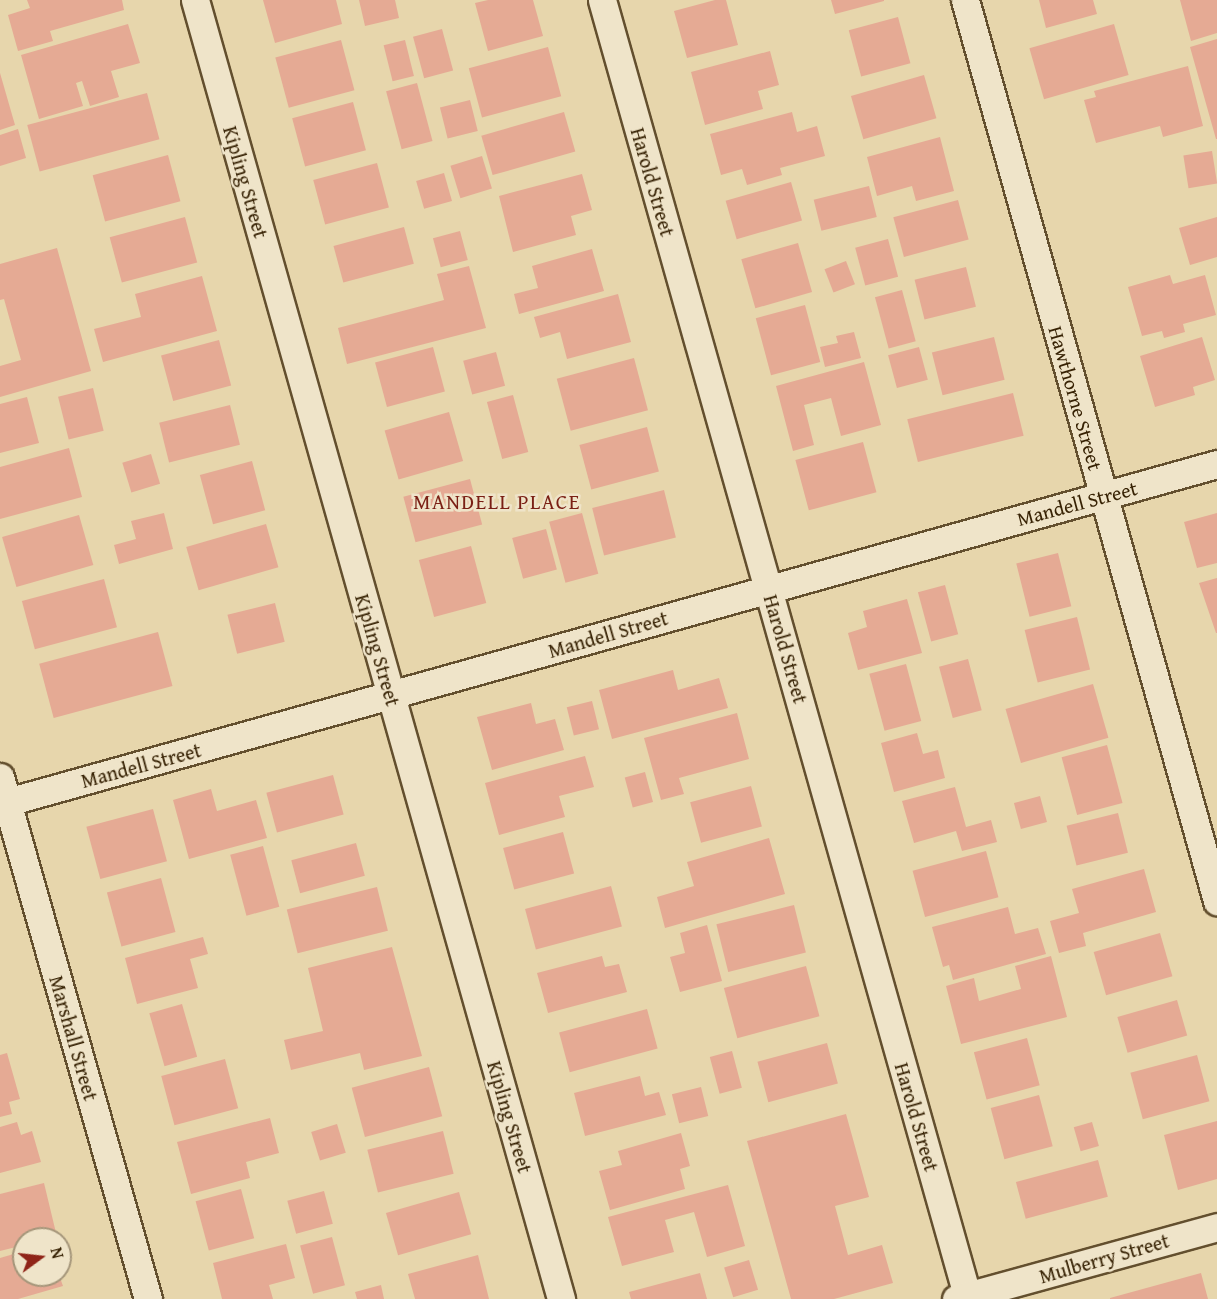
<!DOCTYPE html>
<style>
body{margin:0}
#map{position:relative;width:1217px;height:1299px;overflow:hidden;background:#e7d6ac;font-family:"Gentium Book Plus",serif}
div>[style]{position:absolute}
.building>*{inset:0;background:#e5aa94;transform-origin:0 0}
.roads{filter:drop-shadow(2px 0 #634f2e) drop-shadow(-2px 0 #634f2e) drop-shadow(0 2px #634f2e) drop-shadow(0 -2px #634f2e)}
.minor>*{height:27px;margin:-13.5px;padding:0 13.5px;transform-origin:13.5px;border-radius:13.5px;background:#efe4c9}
span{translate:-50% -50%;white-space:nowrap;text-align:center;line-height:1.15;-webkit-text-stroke:5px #efe4c9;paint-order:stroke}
.street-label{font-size:20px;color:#372204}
.neighbourhood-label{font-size:21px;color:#7a1f14;letter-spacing:1.5px}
.north{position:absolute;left:12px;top:1227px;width:60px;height:60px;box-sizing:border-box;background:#efe4c9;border:2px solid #a5967a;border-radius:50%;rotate:75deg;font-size:16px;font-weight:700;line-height:24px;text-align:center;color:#372204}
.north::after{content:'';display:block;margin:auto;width:21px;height:27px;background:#8f2418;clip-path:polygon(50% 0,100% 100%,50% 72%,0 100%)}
</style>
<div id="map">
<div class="building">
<div style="clip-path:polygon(27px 0,122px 0,124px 10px,50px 31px,53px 41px,18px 51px,8px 15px,30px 8px)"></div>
<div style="clip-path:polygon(263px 0,336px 0,342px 24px,275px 43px)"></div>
<div style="clip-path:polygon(359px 0,395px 0,399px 18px,365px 26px)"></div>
<div style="clip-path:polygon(488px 0,533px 0,543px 36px,488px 51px,475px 3px)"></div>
<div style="clip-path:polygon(715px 0,726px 0,738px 45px,687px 58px,674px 11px)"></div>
<div style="clip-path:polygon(831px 0,884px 0,884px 1px,835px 14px)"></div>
<div style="clip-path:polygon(1039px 0,1093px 0,1097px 14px,1046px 28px)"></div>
<div style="clip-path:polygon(1180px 0,1217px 0,1217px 33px,1191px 41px)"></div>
<div style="left:898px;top:17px;width:48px;height:51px;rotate:75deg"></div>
<div style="clip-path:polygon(128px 24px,140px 63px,111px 71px,119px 97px,90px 106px,82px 81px,76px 83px,83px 106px,39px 119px,21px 55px)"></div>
<div style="left:1114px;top:24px;width:53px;height:88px;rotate:74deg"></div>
<div style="left:442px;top:29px;width:43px;height:30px;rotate:75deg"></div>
<div style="clip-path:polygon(1217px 39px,1217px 139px,1216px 139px,1190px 47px)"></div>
<div style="left:341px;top:40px;width:52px;height:68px;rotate:75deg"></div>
<div style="left:405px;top:40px;width:37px;height:22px;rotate:76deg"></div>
<div style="left:548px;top:47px;width:51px;height:82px;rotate:75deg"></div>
<div style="clip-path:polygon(770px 51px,779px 85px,758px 91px,763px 109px,705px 125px,691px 72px)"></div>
<div style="clip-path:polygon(1188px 66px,1203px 126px,1163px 137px,1160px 126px,1096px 143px,1084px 100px,1096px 97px,1094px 91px)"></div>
<div style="clip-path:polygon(0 73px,15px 125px,0 130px)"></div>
<div style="left:924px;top:75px;width:45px;height:76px;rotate:74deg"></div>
<div style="left:417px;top:83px;width:60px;height:32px;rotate:75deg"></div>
<div style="left:147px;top:93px;width:48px;height:124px;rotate:75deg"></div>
<div style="left:470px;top:100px;width:32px;height:31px;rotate:76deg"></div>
<div style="left:353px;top:102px;width:50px;height:63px;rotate:75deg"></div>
<div style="left:564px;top:112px;width:41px;height:86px;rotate:74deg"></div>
<div style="clip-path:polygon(792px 112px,797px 132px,817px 126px,825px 156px,780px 168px,782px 175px,747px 185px,742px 169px,721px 175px,710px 134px)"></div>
<div style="clip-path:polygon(18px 129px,26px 158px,0 166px,0 135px)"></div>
<div style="clip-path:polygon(940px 137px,954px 191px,916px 201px,912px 186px,877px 196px,867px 157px)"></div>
<div style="left:1212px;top:151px;width:33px;height:29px;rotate:81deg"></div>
<div style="left:168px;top:155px;width:48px;height:78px;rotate:75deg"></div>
<div style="left:482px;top:156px;width:34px;height:33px;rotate:73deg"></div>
<div style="left:377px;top:163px;width:46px;height:66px;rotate:75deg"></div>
<div style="left:444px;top:173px;width:29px;height:29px;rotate:74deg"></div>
<div style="clip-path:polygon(582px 174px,592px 210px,571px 216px,576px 235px,513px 252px,499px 196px)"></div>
<div style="left:791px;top:182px;width:40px;height:68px;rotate:74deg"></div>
<div style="left:869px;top:186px;width:32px;height:57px;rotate:76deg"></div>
<div style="left:958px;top:200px;width:41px;height:67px;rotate:75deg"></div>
<div style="left:185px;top:217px;width:47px;height:78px;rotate:75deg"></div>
<div style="clip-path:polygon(1217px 217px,1217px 257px,1190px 265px,1179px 228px)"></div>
<div style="left:404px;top:227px;width:38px;height:73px;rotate:75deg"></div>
<div style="left:460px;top:231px;width:30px;height:28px;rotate:75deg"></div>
<div style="left:888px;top:239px;width:39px;height:34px;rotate:75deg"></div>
<div style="left:798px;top:243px;width:51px;height:59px;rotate:74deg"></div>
<div style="clip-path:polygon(57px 248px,91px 371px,0 397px,0 366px,21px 360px,4px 299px,0 300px,0 264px)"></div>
<div style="clip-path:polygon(592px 249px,604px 291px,519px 314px,514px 294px,538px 288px,532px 266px)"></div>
<div style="left:846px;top:261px;width:25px;height:23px;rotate:69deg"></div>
<div style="clip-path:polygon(469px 266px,486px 328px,347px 364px,338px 328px,444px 300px,437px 274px)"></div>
<div style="left:966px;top:267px;width:41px;height:53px;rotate:76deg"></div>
<div style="clip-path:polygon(1170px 275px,1173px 284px,1205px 275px,1216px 315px,1183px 324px,1185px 332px,1164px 338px,1162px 331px,1142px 336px,1128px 287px)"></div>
<div style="clip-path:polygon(202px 276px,217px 331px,103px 362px,94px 329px,141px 317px,135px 294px)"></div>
<div style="left:902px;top:290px;width:53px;height:28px;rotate:75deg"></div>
<div style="clip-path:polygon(618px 294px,631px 342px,567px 359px,560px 332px,540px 338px,534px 317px)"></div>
<div style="left:805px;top:305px;width:59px;height:51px;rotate:75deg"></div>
<div style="clip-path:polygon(854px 332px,861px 358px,825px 367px,820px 347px,838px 343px,836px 336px)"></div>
<div style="left:994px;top:337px;width:44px;height:64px;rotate:76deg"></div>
<div style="clip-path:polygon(1202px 337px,1215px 380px,1193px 387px,1195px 395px,1155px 407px,1140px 356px)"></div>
<div style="left:219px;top:340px;width:47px;height:60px;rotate:75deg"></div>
<div style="left:433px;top:347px;width:46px;height:60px;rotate:75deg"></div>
<div style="left:919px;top:347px;width:34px;height:32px;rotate:75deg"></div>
<div style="left:496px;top:352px;width:35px;height:34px;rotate:75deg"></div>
<div style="left:634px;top:358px;width:54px;height:80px;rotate:75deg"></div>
<div style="clip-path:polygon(864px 362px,881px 425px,841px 436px,831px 398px,804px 405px,814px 445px,793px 451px,776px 386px)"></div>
<div style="left:93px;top:388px;width:44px;height:36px;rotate:76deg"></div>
<div style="left:1013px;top:393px;width:44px;height:109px;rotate:76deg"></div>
<div style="left:513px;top:395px;width:59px;height:27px;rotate:75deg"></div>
<div style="clip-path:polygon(27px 397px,39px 443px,0 453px,0 404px)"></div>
<div style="left:230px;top:405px;width:41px;height:73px;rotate:76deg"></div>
<div style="left:449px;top:412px;width:51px;height:67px;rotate:74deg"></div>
<div style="left:647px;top:427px;width:46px;height:70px;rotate:75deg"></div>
<div style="left:863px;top:442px;width:52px;height:70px;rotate:75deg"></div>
<div style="clip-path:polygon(69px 448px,82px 497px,0 519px,0 467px)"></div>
<div style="left:151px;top:454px;width:31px;height:30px;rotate:73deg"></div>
<div style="left:252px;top:461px;width:51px;height:54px;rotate:75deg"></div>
<div style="left:470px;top:479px;width:47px;height:69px;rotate:75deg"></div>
<div style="left:664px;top:490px;width:49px;height:74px;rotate:76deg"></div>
<div style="clip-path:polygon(164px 513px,173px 549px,119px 564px,114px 545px,136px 539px,131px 521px)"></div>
<div style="left:582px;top:513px;width:63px;height:34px;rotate:75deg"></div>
<div style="clip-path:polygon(1217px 513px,1217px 563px,1197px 568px,1184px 522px)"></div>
<div style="left:79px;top:515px;width:52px;height:80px;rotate:74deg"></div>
<div style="left:266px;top:524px;width:45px;height:83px;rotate:74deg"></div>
<div style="left:546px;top:529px;width:42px;height:35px;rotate:75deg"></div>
<div style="left:471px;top:546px;width:59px;height:54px;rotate:75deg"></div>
<div style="left:1058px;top:553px;width:55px;height:43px;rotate:76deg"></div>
<div style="clip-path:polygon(1217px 578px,1217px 633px,1216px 633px,1199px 583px)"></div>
<div style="left:104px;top:579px;width:50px;height:85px;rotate:75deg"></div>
<div style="left:945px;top:585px;width:51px;height:28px;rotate:75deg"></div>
<div style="clip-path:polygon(907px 599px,922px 653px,858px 670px,848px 633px,867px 627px,863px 611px)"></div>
<div style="left:275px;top:603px;width:40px;height:49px;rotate:76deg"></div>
<div style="left:1077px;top:617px;width:54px;height:54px;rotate:76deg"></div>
<div style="left:158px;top:632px;width:56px;height:123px;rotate:75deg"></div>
<div style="left:968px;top:659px;width:53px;height:30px;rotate:75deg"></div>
<div style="left:906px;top:664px;width:59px;height:38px;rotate:75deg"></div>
<div style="clip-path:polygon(673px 670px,678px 690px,719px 678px,728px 708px,612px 739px,599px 690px)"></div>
<div style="left:1093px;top:684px;width:56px;height:91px;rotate:74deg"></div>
<div style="left:592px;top:701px;width:29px;height:26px;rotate:76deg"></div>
<div style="clip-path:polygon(531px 703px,536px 724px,555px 719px,564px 750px,492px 770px,477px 717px)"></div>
<div style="clip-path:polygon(737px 713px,749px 759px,679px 778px,684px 794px,661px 800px,644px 738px)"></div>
<div style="clip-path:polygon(917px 733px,923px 754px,938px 750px,945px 778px,894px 792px,881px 743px)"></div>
<div style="left:1107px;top:745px;width:60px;height:47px;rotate:75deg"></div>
<div style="clip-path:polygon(585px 756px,594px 787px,559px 796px,565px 817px,499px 835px,485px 783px)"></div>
<div style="left:645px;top:772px;width:31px;height:21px;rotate:75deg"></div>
<div style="left:333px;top:775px;width:41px;height:69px;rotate:75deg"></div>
<div style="left:751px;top:786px;width:42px;height:63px;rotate:75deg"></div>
<div style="clip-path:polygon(955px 787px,966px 827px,991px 820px,997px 842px,962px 851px,956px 831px,914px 843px,902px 801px)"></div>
<div style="clip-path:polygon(211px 789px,217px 811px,256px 800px,267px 838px,189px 859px,173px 800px)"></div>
<div style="left:1040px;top:796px;width:27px;height:27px;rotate:75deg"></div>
<div style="left:153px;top:809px;width:54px;height:69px;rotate:75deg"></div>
<div style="left:1118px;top:813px;width:41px;height:53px;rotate:76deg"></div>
<div style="left:563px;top:832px;width:43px;height:62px;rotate:75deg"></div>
<div style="clip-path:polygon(769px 838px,785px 894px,665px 928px,657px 897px,694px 886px,687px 862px)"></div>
<div style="left:356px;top:843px;width:34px;height:67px;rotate:75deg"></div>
<div style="left:263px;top:846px;width:63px;height:34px;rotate:75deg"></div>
<div style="left:986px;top:851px;width:48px;height:76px;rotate:75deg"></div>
<div style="clip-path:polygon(1144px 869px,1156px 912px,1083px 933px,1086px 946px,1059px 953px,1050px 921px,1079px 913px,1072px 889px)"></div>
<div style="left:161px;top:878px;width:56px;height:56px;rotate:75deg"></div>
<div style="left:611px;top:886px;width:42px;height:89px;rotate:75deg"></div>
<div style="left:377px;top:887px;width:45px;height:93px;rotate:76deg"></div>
<div style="left:794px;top:905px;width:49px;height:80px;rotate:76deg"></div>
<div style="clip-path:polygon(1008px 907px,1015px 934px,1038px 928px,1046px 954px,953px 980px,949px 965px,943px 967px,932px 927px)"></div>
<div style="clip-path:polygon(707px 925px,722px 981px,680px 992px,670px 957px,685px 953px,680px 933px)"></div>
<div style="left:1160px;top:933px;width:45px;height:69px;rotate:74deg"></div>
<div style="clip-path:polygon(203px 937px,208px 954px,190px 959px,198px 988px,137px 1004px,125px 958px)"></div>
<div style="clip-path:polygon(392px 947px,422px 1056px,364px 1070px,360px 1053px,291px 1070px,284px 1040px,323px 1031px,308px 968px)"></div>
<div style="clip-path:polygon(602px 956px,605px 967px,619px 964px,627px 992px,548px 1013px,537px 973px)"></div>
<div style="clip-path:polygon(1051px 956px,1067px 1017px,961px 1044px,946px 986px,974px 978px,979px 1001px,1021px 989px,1015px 966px)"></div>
<div style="left:806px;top:966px;width:52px;height:85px;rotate:75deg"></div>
<div style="left:1177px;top:1000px;width:37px;height:62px;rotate:74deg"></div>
<div style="left:182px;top:1004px;width:55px;height:34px;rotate:74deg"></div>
<div style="left:647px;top:1009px;width:41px;height:91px;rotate:75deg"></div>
<div style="left:1027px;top:1038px;width:49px;height:55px;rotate:75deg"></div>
<div style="left:827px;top:1043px;width:42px;height:72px;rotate:75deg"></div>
<div style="left:732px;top:1051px;width:38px;height:23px;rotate:75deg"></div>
<div style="clip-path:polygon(7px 1053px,20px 1099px,9px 1102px,12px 1114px,0 1117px,0 1055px)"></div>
<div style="left:1197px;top:1055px;width:48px;height:69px;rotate:75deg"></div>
<div style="left:225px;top:1059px;width:51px;height:66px;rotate:75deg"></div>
<div style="left:429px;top:1067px;width:51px;height:80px;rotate:75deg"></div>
<div style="clip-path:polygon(640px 1076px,645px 1096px,659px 1092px,666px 1115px,585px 1136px,574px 1093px)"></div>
<div style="left:701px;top:1087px;width:30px;height:30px;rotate:76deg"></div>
<div style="left:1039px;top:1095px;width:53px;height:50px;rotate:75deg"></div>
<div style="clip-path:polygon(846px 1114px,869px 1197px,835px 1206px,848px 1255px,882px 1245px,893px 1283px,834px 1299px,791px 1299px,747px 1141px)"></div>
<div style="clip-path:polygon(270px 1118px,279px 1153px,246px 1162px,250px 1178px,191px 1194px,177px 1142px)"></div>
<div style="clip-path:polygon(1217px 1121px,1217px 1179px,1178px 1190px,1164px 1135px)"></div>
<div style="clip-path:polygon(17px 1122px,21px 1135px,32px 1131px,41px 1162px,0 1173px,0 1127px)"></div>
<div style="left:1092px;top:1122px;width:25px;height:19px;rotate:74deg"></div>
<div style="left:337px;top:1124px;width:30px;height:27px;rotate:73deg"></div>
<div style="left:443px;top:1131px;width:44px;height:78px;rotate:76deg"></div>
<div style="clip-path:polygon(681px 1133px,690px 1166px,680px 1169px,685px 1189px,610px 1210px,599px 1171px,622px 1165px,618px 1151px)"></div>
<div style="left:1098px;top:1160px;width:38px;height:85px;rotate:75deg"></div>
<div style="clip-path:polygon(44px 1183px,57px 1237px,24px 1239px,24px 1245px,0 1251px,0 1194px)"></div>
<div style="clip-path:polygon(728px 1185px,745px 1246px,707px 1257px,694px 1212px,665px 1220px,674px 1252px,622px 1266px,608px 1217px)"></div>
<div style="left:241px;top:1189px;width:51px;height:47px;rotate:75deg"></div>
<div style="left:324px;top:1191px;width:34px;height:38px;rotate:75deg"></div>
<div style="left:459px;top:1192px;width:44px;height:76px;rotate:74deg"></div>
<div style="left:332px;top:1237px;width:50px;height:33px;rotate:75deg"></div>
<div style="clip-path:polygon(286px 1244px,295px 1278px,269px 1285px,273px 1299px,222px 1299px,213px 1263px)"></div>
<div style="clip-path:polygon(24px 1251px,24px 1275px,59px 1275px,63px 1286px,18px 1299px,0 1299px,0 1258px)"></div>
<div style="clip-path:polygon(478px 1255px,489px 1299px,415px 1299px,408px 1274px)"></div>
<div style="left:749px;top:1260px;width:31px;height:26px;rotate:73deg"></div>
<div style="clip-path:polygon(700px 1273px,707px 1299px,631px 1299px,629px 1292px)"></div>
<div style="clip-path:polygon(1201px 1273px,1208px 1299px,1110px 1299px,1110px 1298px)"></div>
<div style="clip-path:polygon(381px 1285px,384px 1299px,357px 1299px,355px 1292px)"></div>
</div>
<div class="roads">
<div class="minor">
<div style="left:195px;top:0;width:1350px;rotate:74.26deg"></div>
<div style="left:602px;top:0;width:1350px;rotate:74.26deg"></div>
<div style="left:965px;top:0;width:936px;rotate:74.37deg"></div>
<div style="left:0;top:777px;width:543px;rotate:74.17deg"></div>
<div style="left:0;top:804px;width:1264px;rotate:-15.61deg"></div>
<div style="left:956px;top:1299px;width:271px;rotate:-15.4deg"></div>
</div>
</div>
<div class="street-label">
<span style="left:246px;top:182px;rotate:74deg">Kipling Street</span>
<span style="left:653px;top:182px;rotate:74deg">Harold Street</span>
<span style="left:1076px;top:398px;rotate:74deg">Hawthorne Street</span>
<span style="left:1077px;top:503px;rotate:-15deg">Mandell Street</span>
<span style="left:608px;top:634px;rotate:-16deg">Mandell Street</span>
<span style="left:786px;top:649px;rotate:74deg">Harold Street</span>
<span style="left:378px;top:650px;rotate:74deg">Kipling Street</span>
<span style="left:141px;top:765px;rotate:-15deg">Mandell Street</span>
<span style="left:74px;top:1038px;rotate:74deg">Marshall Street</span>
<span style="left:510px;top:1117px;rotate:74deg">Kipling Street</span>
<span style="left:917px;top:1117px;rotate:74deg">Harold Street</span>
<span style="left:1104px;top:1258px;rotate:-16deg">Mulberry Street</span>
</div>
<div class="neighbourhood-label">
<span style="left:497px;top:502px">MANDELL PLACE</span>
</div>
<div class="north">N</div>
</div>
